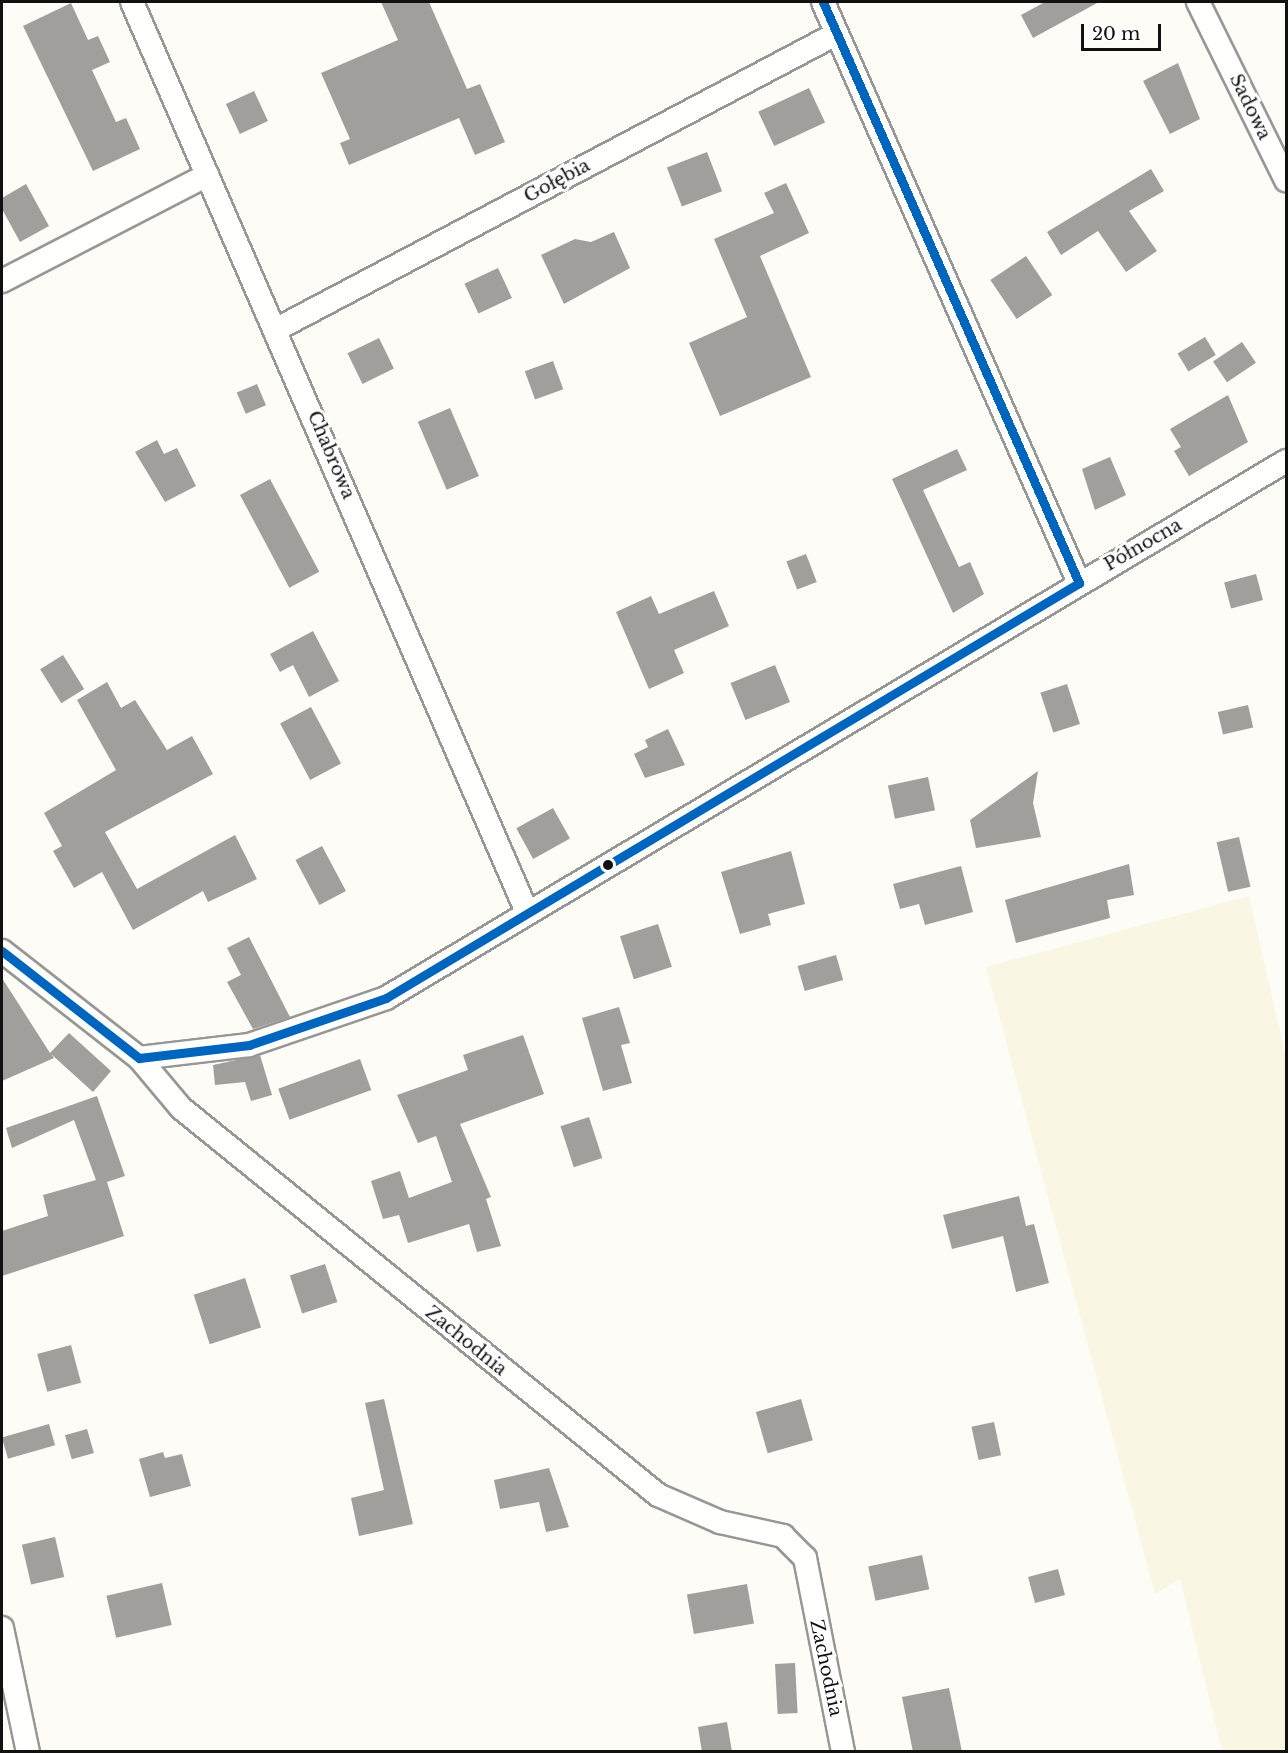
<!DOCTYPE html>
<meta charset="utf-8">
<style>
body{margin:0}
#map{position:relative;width:1288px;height:1753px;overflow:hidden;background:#fdfcf7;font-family:"Libre Baskerville",serif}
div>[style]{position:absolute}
.farmland>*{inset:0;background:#f9f7e4}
.building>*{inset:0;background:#a19f9c;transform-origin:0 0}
.roads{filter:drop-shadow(2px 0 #979795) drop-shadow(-2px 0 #979795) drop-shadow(0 2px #979795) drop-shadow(0 -2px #979795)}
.minor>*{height:22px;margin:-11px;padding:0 11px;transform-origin:11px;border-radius:11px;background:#fffffe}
.bus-1>*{height:9px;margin:-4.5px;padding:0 4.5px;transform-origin:4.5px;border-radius:4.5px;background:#0065bd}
.dots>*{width:16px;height:16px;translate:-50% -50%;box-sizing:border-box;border:3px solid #fff;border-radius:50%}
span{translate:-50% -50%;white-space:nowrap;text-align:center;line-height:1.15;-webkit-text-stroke:6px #fff;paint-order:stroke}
.street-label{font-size:18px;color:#111}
.frame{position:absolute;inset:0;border:3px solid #111;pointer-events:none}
.scale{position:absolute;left:1081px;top:24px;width:80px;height:27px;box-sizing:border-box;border:3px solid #111;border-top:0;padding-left:8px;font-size:18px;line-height:21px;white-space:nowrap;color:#111;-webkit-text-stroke:4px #fff;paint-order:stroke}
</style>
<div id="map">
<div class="farmland">
<div style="clip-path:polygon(1249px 896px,1286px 1058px,1286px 1752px,1222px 1751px,1180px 1579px,1155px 1594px,986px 967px)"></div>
</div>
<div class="building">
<div style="clip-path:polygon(381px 2px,429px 2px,467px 89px,480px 84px,505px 142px,475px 155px,459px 118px,349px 165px,340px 143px,350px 139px,321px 73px,398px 40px)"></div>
<div style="clip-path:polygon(1045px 2px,1099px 2px,1033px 38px,1021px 15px)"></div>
<div style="clip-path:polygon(71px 3px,88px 40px,98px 36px,110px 62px,92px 70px,116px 122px,126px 118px,140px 149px,93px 171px,23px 26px)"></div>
<div style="clip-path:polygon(1178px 63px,1200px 119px,1170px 134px,1143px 81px)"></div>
<div style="left:809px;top:88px;width:38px;height:56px;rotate:65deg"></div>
<div style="left:254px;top:91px;width:33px;height:31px;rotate:65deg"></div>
<div style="left:707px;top:152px;width:42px;height:43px;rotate:69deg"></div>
<div style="clip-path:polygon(1151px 169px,1164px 191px,1129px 211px,1157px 251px,1126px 272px,1098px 231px,1061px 255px,1047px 232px)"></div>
<div style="clip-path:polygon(786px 183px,809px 233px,760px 256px,811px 377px,720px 416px,689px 343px,747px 317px,714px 239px,774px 213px,764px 193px)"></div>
<div style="clip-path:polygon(26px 184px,49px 226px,20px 242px,2px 209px,2px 198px)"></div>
<div style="clip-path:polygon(614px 232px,630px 268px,564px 304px,541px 255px,575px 239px,591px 242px)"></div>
<div style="left:1026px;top:256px;width:47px;height:43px;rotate:56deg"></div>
<div style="left:498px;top:268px;width:33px;height:37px;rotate:65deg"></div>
<div style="left:1205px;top:337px;width:21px;height:32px;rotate:59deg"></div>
<div style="left:379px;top:338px;width:34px;height:35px;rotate:64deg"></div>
<div style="left:1242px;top:342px;width:25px;height:35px;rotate:56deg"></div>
<div style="left:553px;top:361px;width:30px;height:30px;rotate:70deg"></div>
<div style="left:257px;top:384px;width:23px;height:22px;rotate:67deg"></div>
<div style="clip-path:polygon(1228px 395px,1248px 442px,1189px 476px,1174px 451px,1181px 447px,1170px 429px)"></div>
<div style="left:450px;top:408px;width:74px;height:35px;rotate:67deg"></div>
<div style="clip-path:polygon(157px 440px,164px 454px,177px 448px,196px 486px,165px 502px,135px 452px)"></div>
<div style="clip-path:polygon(957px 449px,967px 470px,923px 490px,959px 567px,970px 562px,984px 594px,953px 613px,892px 479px)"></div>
<div style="clip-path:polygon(1110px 457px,1126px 495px,1095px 510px,1082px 469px)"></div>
<div style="left:270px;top:479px;width:105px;height:34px;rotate:62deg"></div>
<div style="left:806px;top:554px;width:30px;height:21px;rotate:69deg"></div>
<div style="left:1256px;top:574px;width:27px;height:33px;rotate:75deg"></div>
<div style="clip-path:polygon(714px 591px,729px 626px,674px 650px,684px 673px,649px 689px,616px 612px,651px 596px,659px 614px)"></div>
<div style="clip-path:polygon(313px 631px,339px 681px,309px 697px,293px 665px,280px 672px,270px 654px)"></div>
<div style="left:63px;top:655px;width:40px;height:27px;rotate:58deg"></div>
<div style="left:775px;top:665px;width:40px;height:48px;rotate:68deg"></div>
<div style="clip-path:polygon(107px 682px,121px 708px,135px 700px,167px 750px,192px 736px,213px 774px,105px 832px,137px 889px,235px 835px,257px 879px,208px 902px,203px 891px,133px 930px,102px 872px,74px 888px,53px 851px,62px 846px,44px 813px,116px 770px,77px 700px)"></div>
<div style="left:1067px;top:684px;width:42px;height:28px;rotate:72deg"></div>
<div style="left:1248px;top:705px;width:23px;height:31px;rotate:77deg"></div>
<div style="left:311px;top:707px;width:64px;height:35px;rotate:62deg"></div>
<div style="clip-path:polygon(668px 729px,685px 765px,645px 778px,634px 754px,648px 747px,645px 740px)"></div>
<div style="clip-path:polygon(1038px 771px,1033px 803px,1041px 837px,976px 848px,970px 820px)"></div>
<div style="left:928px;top:777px;width:34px;height:41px;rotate:78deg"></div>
<div style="left:553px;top:808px;width:35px;height:42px;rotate:61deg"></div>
<div style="left:1239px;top:837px;width:51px;height:23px;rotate:77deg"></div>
<div style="left:322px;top:846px;width:51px;height:30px;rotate:62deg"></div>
<div style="clip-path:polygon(791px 851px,805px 904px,768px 914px,771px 925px,740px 934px,721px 872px)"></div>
<div style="clip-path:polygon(1129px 864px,1134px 895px,1107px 900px,1110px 918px,1016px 943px,1005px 900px)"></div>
<div style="clip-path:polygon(961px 866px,973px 912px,925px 925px,919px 904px,900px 909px,893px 884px)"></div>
<div style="left:658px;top:924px;width:45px;height:40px;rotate:72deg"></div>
<div style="clip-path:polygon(249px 937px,290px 1017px,253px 1029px,227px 982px,241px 975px,227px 948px)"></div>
<div style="left:836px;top:955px;width:26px;height:40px;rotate:74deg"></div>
<div style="clip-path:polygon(2px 978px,50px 1053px,69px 1033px,111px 1071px,93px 1092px,51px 1054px,54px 1058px,2px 1081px)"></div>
<div style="clip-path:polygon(619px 1007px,630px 1043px,621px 1045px,632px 1083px,603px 1091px,582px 1018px)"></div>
<div style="clip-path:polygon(523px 1035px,544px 1094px,460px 1124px,491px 1197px,486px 1199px,501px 1246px,477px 1252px,469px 1224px,408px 1243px,399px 1215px,383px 1219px,371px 1181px,400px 1171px,409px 1198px,452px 1182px,436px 1136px,418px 1143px,397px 1095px,468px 1070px,463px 1055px)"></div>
<div style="clip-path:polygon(260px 1055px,272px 1095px,251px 1101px,245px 1082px,215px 1085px,213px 1065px)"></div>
<div style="left:360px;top:1059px;width:33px;height:87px;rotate:70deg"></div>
<div style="clip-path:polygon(97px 1096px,125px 1176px,107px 1182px,124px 1236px,2px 1276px,2px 1231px,48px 1216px,43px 1195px,96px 1180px,74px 1120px,12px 1148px,6px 1128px)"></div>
<div style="left:589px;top:1117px;width:43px;height:30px;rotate:72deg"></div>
<div style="clip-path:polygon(1019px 1196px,1026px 1226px,1034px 1224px,1049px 1283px,1016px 1292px,1003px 1236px,952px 1249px,943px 1215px)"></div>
<div style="left:325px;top:1264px;width:40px;height:37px;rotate:72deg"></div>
<div style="left:245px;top:1278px;width:52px;height:54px;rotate:72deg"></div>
<div style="left:71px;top:1345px;width:39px;height:35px;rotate:75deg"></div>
<div style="clip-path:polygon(384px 1399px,413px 1524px,359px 1536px,351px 1498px,384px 1490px,365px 1403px)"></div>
<div style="left:801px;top:1399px;width:43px;height:47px;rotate:74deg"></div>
<div style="left:994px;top:1422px;width:34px;height:23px;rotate:78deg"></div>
<div style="left:49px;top:1424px;width:22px;height:49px;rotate:74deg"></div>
<div style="left:87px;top:1429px;width:25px;height:23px;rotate:74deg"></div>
<div style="clip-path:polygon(163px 1452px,165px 1458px,182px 1454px,191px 1486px,150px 1497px,139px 1459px)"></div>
<div style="clip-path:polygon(549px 1468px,569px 1527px,546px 1532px,539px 1502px,500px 1509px,494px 1480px)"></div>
<div style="left:55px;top:1537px;width:41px;height:34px;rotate:77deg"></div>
<div style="left:922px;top:1555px;width:35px;height:55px;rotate:78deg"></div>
<div style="left:1058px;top:1569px;width:27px;height:31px;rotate:75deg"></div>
<div style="left:162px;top:1583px;width:43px;height:57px;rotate:77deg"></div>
<div style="left:747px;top:1584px;width:40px;height:61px;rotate:80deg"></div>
<div style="left:795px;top:1663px;width:50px;height:20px;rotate:87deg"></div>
<div style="clip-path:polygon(949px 1688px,962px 1752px,913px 1752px,902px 1697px)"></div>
<div style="clip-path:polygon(727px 1722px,732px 1752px,702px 1752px,698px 1727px)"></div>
</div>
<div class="roads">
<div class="minor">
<div style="left:132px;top:2px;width:990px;rotate:66.54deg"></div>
<div style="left:823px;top:2px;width:635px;rotate:66.22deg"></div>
<div style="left:1198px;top:2px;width:199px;rotate:63.7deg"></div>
<div style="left:2px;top:281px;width:231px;rotate:-27.3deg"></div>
<div style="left:277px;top:329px;width:632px;rotate:-27.82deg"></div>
<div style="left:2px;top:951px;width:174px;rotate:38deg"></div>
<div style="left:139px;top:1058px;width:65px;rotate:50deg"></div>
<div style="left:181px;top:1108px;width:614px;rotate:39.05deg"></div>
<div style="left:658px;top:1495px;width:68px;rotate:23.5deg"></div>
<div style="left:720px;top:1522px;width:65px;rotate:12.5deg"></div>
<div style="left:783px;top:1536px;width:31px;rotate:45deg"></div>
<div style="left:805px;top:1558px;width:198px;rotate:78.9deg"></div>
<div style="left:139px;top:1058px;width:111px;rotate:-6.7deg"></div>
<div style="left:249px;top:1045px;width:145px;rotate:-18.9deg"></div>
<div style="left:386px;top:998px;width:1048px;rotate:-30.82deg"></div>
<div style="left:2px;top:1628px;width:127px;rotate:78.2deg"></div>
</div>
</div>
<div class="bus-1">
<div style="left:823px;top:2px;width:635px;rotate:66.22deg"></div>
<div style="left:2px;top:951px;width:174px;rotate:38deg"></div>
<div style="left:139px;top:1058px;width:111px;rotate:-6.7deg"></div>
<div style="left:249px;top:1045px;width:145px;rotate:-18.9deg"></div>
<div style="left:386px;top:998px;width:808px;rotate:-30.92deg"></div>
</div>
<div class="dots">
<div style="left:608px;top:865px;background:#111"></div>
</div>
<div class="street-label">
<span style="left:1250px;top:107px;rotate:64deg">Sadowa</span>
<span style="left:557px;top:181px;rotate:-28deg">Gołębia</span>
<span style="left:331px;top:455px;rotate:67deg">Chabrowa</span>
<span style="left:1143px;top:545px;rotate:-30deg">Północna</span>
<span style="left:466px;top:1341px;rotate:39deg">Zachodnia</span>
<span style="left:826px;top:1668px;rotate:78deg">Zachodnia</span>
</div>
<div class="frame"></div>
<div class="scale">20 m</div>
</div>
